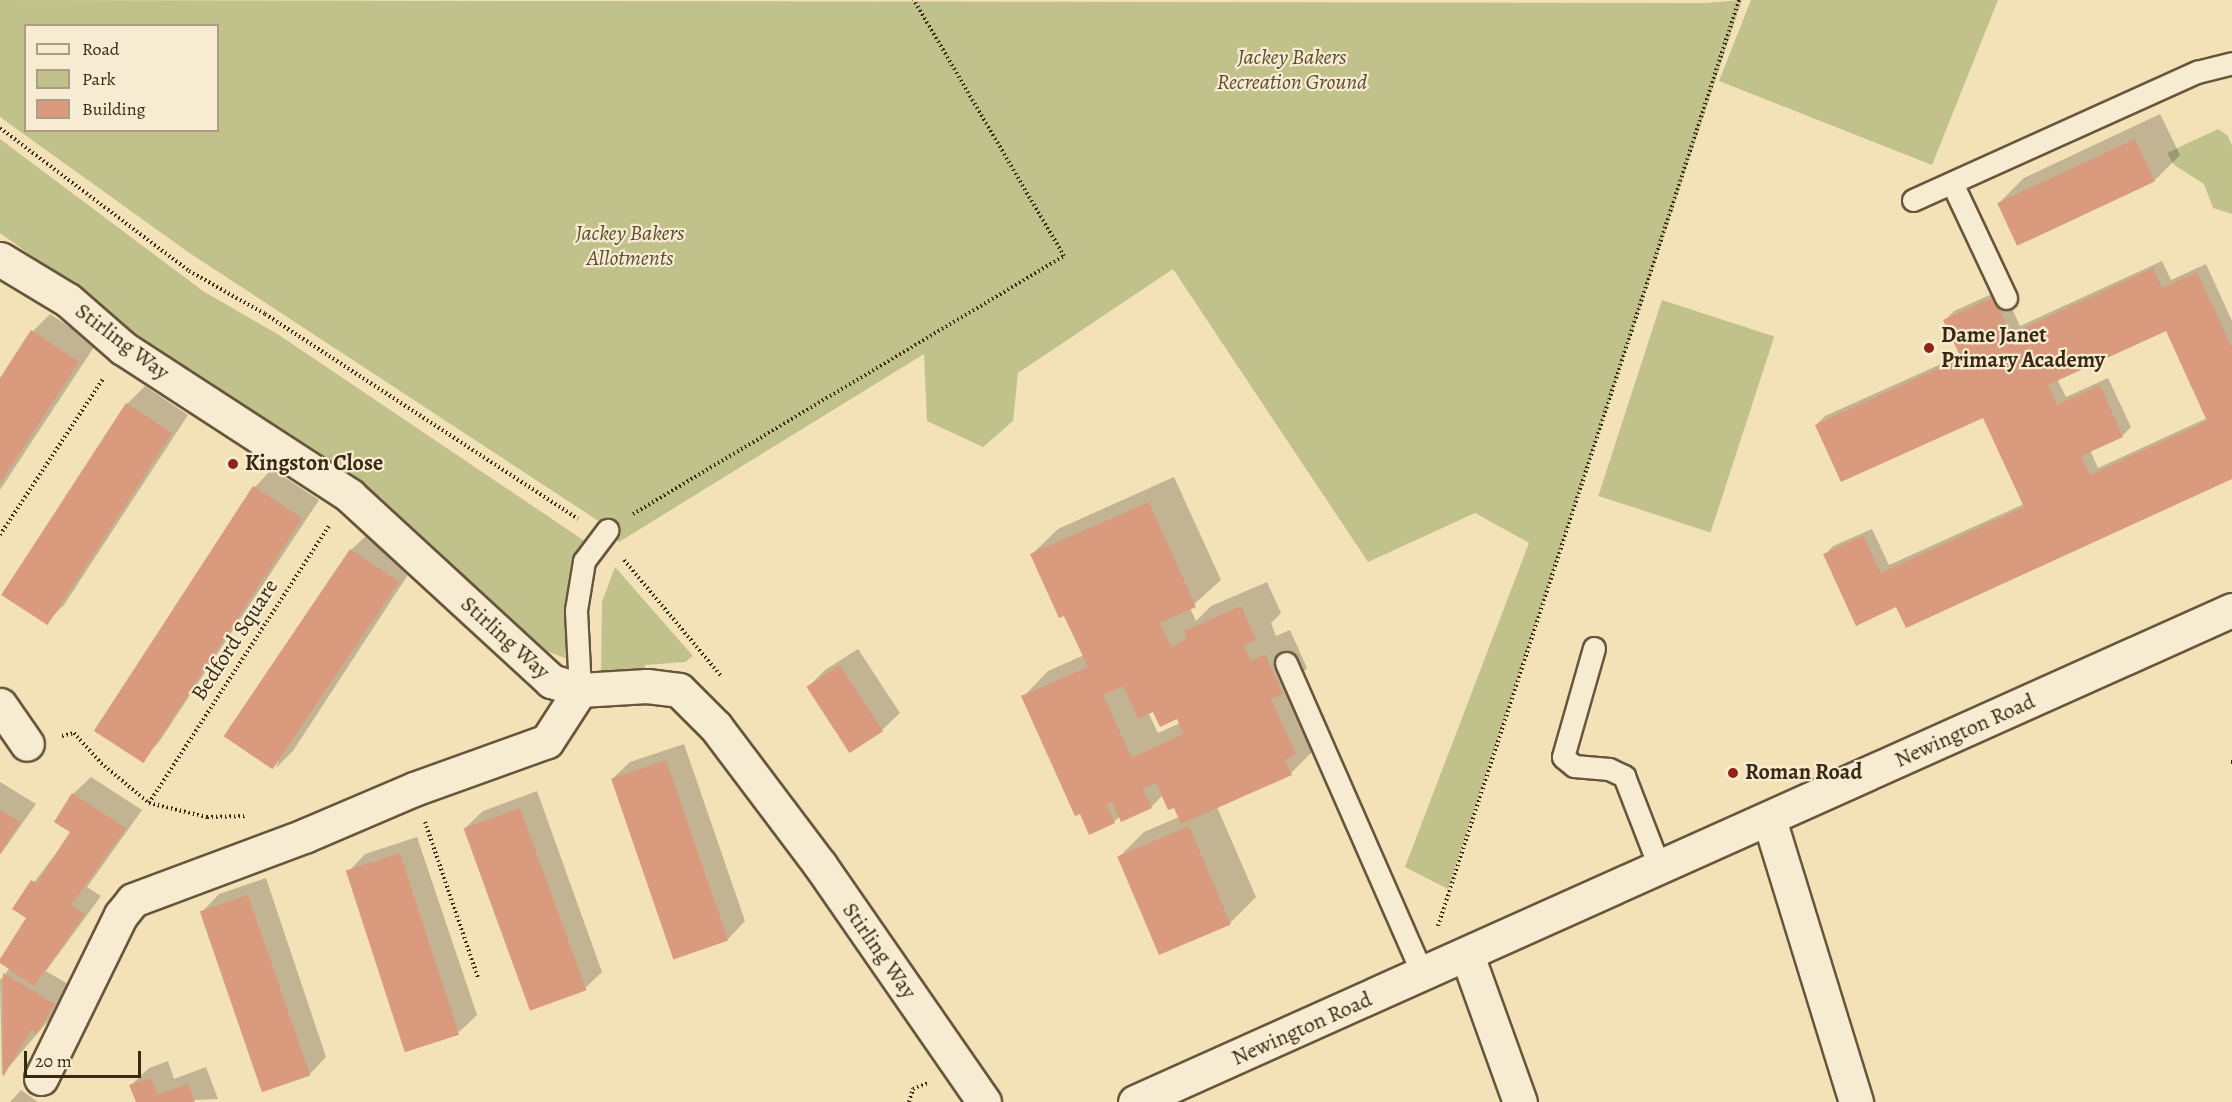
<!DOCTYPE html>
<style>
body{margin:0}
#map{position:relative;width:2232px;height:1102px;overflow:hidden;background:#f3e1b8;font-family:Alegreya,serif}
div>[style]{position:absolute}
.green>*{inset:0;background:#c0c18b;transform-origin:0 0}
.shadow>*{inset:0;background:#0003}
.building>*{inset:0;background:#d99a7d;transform-origin:0 0}
.path>*{height:4px;margin-top:-2px;transform-origin:0;background:repeating-linear-gradient(90deg,#3a2813 0 1.5px,transparent 0 4.5px)}
.roads{filter:drop-shadow(2px 0 #68563c) drop-shadow(-2px 0 #68563c) drop-shadow(0 2px #68563c) drop-shadow(0 -2px #68563c)}
.lane>*{height:21px;margin:-10.5px;padding:0 10.5px;transform-origin:10.5px;border-radius:10.5px;background:#f7ecd1}
.street>*{height:33px;margin:-16.5px;padding:0 16.5px;transform-origin:16.5px;border-radius:16.5px;background:#f7ecd1}
.secondary>*{height:33px;margin:-16.5px;padding:0 16.5px;transform-origin:16.5px;border-radius:16.5px;background:#f7ecd1}
.dots>*{width:16px;height:16px;translate:-50% -50%;box-sizing:border-box;border:3px solid #f7ecd1;border-radius:50%}
span{translate:-50% -50%;white-space:nowrap;text-align:center;line-height:1.15;-webkit-text-stroke:4.5px #f7ecd1;paint-order:stroke}
.park-label{font-size:22px;color:#5c4e31;font-style:italic}
.poi-label{font-size:22px;color:#3a2813;font-weight:700}
.left{translate:0 -50%;text-align:left}
.street-label{font-size:22px;color:#3a2813}
.legend{position:absolute;left:24px;top:24px;width:195px;height:108px;box-sizing:border-box;background:#f7ecd1;border:2px solid #ab9e85;margin:0;padding:8px 10px;list-style:none;font-size:18px;color:#3a2813}
.legend li{display:flex;align-items:center;gap:12px;height:30px}
.legend b{width:30px;border:2px solid #ab9e85}
.scale{position:absolute;left:24px;top:1051px;width:117px;height:27px;box-sizing:border-box;border:3px solid #3a2813;border-top:0;padding-left:8px;font-size:18px;line-height:21px;white-space:nowrap;color:#3a2813;-webkit-text-stroke:4px #f7ecd1;paint-order:stroke}
</style>
<div id="map">
<div class="green">
<div style="clip-path:polygon(evenodd,0 0,1706px 3px,1742px 0,1448px 889px,1405px 867px,1529px 543px,1475px 513px,1368px 562px,1173px 269px,1018px 373px,1013px 421px,983px 447px,927px 421px,924px 354px,619px 542px,597px 520px,188px 252px,0 117px,0 0,26px 26px,218px 26px,218px 130px,26px 130px,26px 26px)"></div>
<div style="clip-path:polygon(1751px 0,1998px 0,1932px 165px,1719px 81px)"></div>
<div style="clip-path:polygon(2218px 129px,2228px 136px,2232px 146px,2232px 214px,2213px 208px,2204px 184px,2174px 165px,2167px 153px)"></div>
<div style="clip-path:polygon(0 139px,203px 291px,279px 335px,592px 546px,568px 659px,538px 648px,400px 521px,119px 331px,103px 307px,0 233px)"></div>
<div style="left:1662px;top:300px;width:118px;height:206px;rotate:18deg"></div>
<div style="clip-path:polygon(615px 567px,693px 656px,685px 662px,645px 665px,645px 674px,601px 675px,602px 602px)"></div>
</div>
<div class="shadow">
<div style="clip-path:polygon(2160px 114px,2180px 155px,2154px 181px,1998px 204px,2024px 178px)"></div>
<div style="clip-path:polygon(evenodd,2162px 261px,2171px 280px,2206px 264px,2232px 321px,2232px 478px,1897px 605px,1825px 555px,1833px 546px,1872px 529px,1889px 565px,2024px 504px,1984px 416px,1816px 425px,1825px 416px,1961px 355px,1945px 320px,1954px 311px,2003px 289px,2020px 326px,2162px 261px,2167px 329px,2207px 418px,2098px 468px,2090px 450px,2122px 436px,2131px 427px,2108px 378px,2066px 397px,2057px 379px,2167px 329px)"></div>
<div style="clip-path:polygon(50px 314px,96px 344px,0 490px,0 381px,33px 331px)"></div>
<div style="clip-path:polygon(145px 386px,188px 415px,64px 605px,46px 623px,2px 594px,127px 404px)"></div>
<div style="clip-path:polygon(272px 469px,319px 500px,159px 742px,142px 760px,95px 729px,255px 487px)"></div>
<div style="clip-path:polygon(evenodd,1174px 477px,1221px 580px,1190px 608px,1196px 621px,1211px 606px,1267px 582px,1281px 613px,1271px 623px,1276px 636px,1290px 630px,1307px 668px,1298px 677px,1316px 748px,1291px 773px,1217px 807px,1256px 897px,1230px 923px,1119px 857px,1144px 832px,1179px 817px,1174px 806px,1163px 795px,1151px 807px,1120px 816px,1114px 822px,1023px 697px,1048px 671px,1084px 655px,1032px 554px,1058px 529px,1174px 477px,1153px 710px,1178px 717px,1180px 723px,1158px 733px,1148px 712px,1153px 710px)"></div>
<div style="clip-path:polygon(369px 533px,415px 564px,293px 751px,276px 768px,351px 550px)"></div>
<div style="clip-path:polygon(858px 649px,900px 713px,882px 730px,808px 687px,825px 670px)"></div>
<div style="clip-path:polygon(684px 744px,745px 921px,728px 939px,612px 779px,630px 762px)"></div>
<div style="clip-path:polygon(91px 777px,142px 810px,87px 887px,101px 896px,46px 971px,71px 986px,54px 1014px,2px 1075px,0 980px,10px 968px,28px 918px,14px 909px,72px 832px,73px 794px)"></div>
<div style="clip-path:polygon(0 782px,36px 804px,0 855px)"></div>
<div style="clip-path:polygon(537px 791px,602px 972px,584px 989px,465px 828px,483px 811px)"></div>
<div style="clip-path:polygon(417px 837px,477px 1015px,459px 1032px,348px 872px,365px 854px)"></div>
<div style="clip-path:polygon(266px 878px,326px 1057px,309px 1075px,202px 912px,219px 894px)"></div>
<div style="clip-path:polygon(168px 1061px,174px 1079px,206px 1067px,218px 1099px,137px 1102px,131px 1085px,149px 1068px)"></div>
<div style="clip-path:polygon(21px 1090px,38px 1102px,10px 1102px)"></div>
</div>
<div class="building">
<div style="left:2135px;top:139px;width:47px;height:152px;rotate:65deg"></div>
<div style="clip-path:polygon(evenodd,2153px 268px,2162px 288px,2197px 272px,2232px 348px,2232px 479px,1906px 628px,1896px 607px,1856px 626px,1823px 554px,1863px 536px,1881px 573px,2024px 507px,1983px 418px,1841px 482px,1815px 425px,1961px 358px,1943px 320px,1994px 297px,2011px 334px,2153px 268px,2166px 331px,2207px 421px,2090px 475px,2081px 456px,2123px 437px,2100px 385px,2057px 405px,2048px 385px,2166px 331px)"></div>
<div style="clip-path:polygon(31px 330px,79px 362px,0 483px,0 378px)"></div>
<div style="left:126px;top:403px;width:55px;height:229px;rotate:33deg"></div>
<div style="left:253px;top:486px;width:59px;height:292px;rotate:33deg"></div>
<div style="clip-path:polygon(evenodd,1149px 502px,1196px 607px,1160px 623px,1171px 647px,1187px 639px,1184px 631px,1241px 606px,1256px 640px,1244px 645px,1251px 661px,1265px 654px,1283px 694px,1271px 699px,1296px 754px,1285px 760px,1292px 775px,1181px 824px,1174px 808px,1168px 810px,1156px 783px,1143px 789px,1152px 808px,1121px 822px,1112px 802px,1106px 804px,1115px 823px,1089px 835px,1080px 814px,1075px 816px,1021px 696px,1088px 667px,1064px 616px,1059px 618px,1030px 554px,1149px 502px,1123px 686px,1138px 719px,1153px 712px,1160px 727px,1177px 719px,1183px 734px,1132px 758px,1103px 695px,1123px 686px)"></div>
<div style="left:350px;top:549px;width:59px;height:226px;rotate:34deg"></div>
<div style="left:840px;top:665px;width:79px;height:40px;rotate:57deg"></div>
<div style="left:666px;top:760px;width:191px;height:58px;rotate:71deg"></div>
<div style="clip-path:polygon(72px 793px,126px 828px,71px 905px,85px 914px,34px 986px,0 963px,0 959px,26px 918px,12px 909px,31px 880px,37px 883px,70px 832px,54px 822px)"></div>
<div style="left:520px;top:808px;width:194px;height:60px;rotate:70deg"></div>
<div style="clip-path:polygon(0 810px,20px 822px,0 854px)"></div>
<div style="left:1189px;top:826px;width:107px;height:78px;rotate:67deg"></div>
<div style="left:400px;top:853px;width:191px;height:57px;rotate:72deg"></div>
<div style="left:248px;top:895px;width:191px;height:51px;rotate:71deg"></div>
<div style="clip-path:polygon(3px 973px,55px 1004px,37px 1033px,31px 1030px,3px 1077px)"></div>
<div style="clip-path:polygon(151px 1078px,157px 1095px,188px 1084px,195px 1102px,136px 1102px,129px 1085px)"></div>
</div>
<div class="path">
<div style="left:0;top:128px;width:237px;rotate:37.1deg"></div>
<div style="left:189px;top:271px;width:87px;rotate:29.5deg"></div>
<div style="left:265px;top:314px;width:374px;rotate:33.2deg"></div>
<div style="left:633px;top:514px;width:502px;rotate:-30.91deg"></div>
<div style="left:1064px;top:256px;width:297px;rotate:-120.4deg"></div>
<div style="left:0;top:535px;width:187px;rotate:-56.6deg"></div>
<div style="left:624px;top:560px;width:151px;rotate:50.1deg"></div>
<div style="left:62px;top:736px;width:12px;rotate:-14deg"></div>
<div style="left:74px;top:733px;width:40px;rotate:48deg"></div>
<div style="left:101px;top:763px;width:62px;rotate:39.8deg"></div>
<div style="left:149px;top:803px;width:60px;rotate:13.6deg"></div>
<div style="left:207px;top:817px;width:40px;rotate:-1.4deg"></div>
<div style="left:2231px;top:762px;width:1px"></div>
<div style="left:149px;top:803px;width:330px;rotate:-57deg"></div>
<div style="left:425px;top:822px;width:165px;rotate:71.2deg"></div>
<div style="left:1438px;top:926px;width:974px;rotate:-71.99deg"></div>
<div style="left:909px;top:1102px;width:14px;rotate:-73deg"></div>
<div style="left:913px;top:1089px;width:16px;rotate:-22deg"></div>
</div>
<div class="roads">
<div class="lane">
<div style="left:1952px;top:183px;width:127px;rotate:64.8deg"></div>
<div style="left:1913px;top:200px;width:312px;rotate:-24.3deg"></div>
<div style="left:2197px;top:72px;width:36px;rotate:-14deg"></div>
<div style="left:1594px;top:648px;width:113px;rotate:105.9deg"></div>
<div style="left:1563px;top:757px;width:14px;rotate:39deg"></div>
<div style="left:1574px;top:766px;width:35px;rotate:5deg"></div>
<div style="left:1609px;top:769px;width:17px;rotate:25deg"></div>
<div style="left:1624px;top:776px;width:100px;rotate:68.8deg"></div>
<div style="left:1286px;top:663px;width:341px;rotate:66.3deg"></div>
<div style="left:580px;top:690px;width:80px;rotate:-92.9deg"></div>
<div style="left:576px;top:610px;width:50px;rotate:-80.7deg"></div>
<div style="left:584px;top:561px;width:39px;rotate:-53deg"></div>
</div>
<div class="street">
<div style="left:0;top:259px;width:79px;rotate:31.1deg"></div>
<div style="left:68px;top:300px;width:73px;rotate:41.1deg"></div>
<div style="left:123px;top:348px;width:270px;rotate:33deg"></div>
<div style="left:349px;top:495px;width:275px;rotate:42.6deg"></div>
<div style="left:551px;top:681px;width:30px;rotate:17deg"></div>
<div style="left:580px;top:690px;width:67px;rotate:-3.4deg"></div>
<div style="left:647px;top:686px;width:32px;rotate:7deg"></div>
<div style="left:679px;top:690px;width:52px;rotate:45deg"></div>
<div style="left:716px;top:727px;width:173px;rotate:53deg"></div>
<div style="left:820px;top:865px;width:288px;rotate:55.3deg"></div>
<div style="left:0;top:705px;width:47px;rotate:55.3deg"></div>
<div style="left:1769px;top:819px;width:296px;rotate:72.9deg"></div>
<div style="left:1467px;top:955px;width:156px;rotate:70.2deg"></div>
<div style="left:41px;top:1078px;width:182px;rotate:-63.9deg"></div>
<div style="left:121px;top:915px;width:19px;rotate:-51deg"></div>
<div style="left:133px;top:900px;width:183px;rotate:-20.5deg"></div>
<div style="left:304px;top:836px;width:120px;rotate:-23.1deg"></div>
<div style="left:414px;top:789px;width:141px;rotate:-19.8deg"></div>
<div style="left:547px;top:741px;width:61px;rotate:-57.1deg"></div>
</div>
<div class="secondary">
<div style="left:1135px;top:1102px;width:1202px;rotate:-24.16deg"></div>
</div>
</div>
<div class="dots">
<div style="left:1929px;top:348px;background:#8f2418"></div>
<div style="left:233px;top:464px;background:#8f2418"></div>
<div style="left:1733px;top:773px;background:#8f2418"></div>
</div>
<div class="park-label">
<span style="left:1292px;top:70px">Jackey Bakers<br>Recreation Ground</span>
<span style="left:630px;top:246px">Jackey Bakers<br>Allotments</span>
</div>
<div class="poi-label">
<span class="left" style="left:1941px;top:348px">Dame Janet<br>Primary Academy</span>
<span class="left" style="left:245px;top:464px">Kingston Close</span>
<span class="left" style="left:1745px;top:773px">Roman Road</span>
</div>
<div class="street-label">
<span style="left:122px;top:342px;rotate:37deg">Stirling Way</span>
<span style="left:505px;top:638px;rotate:42deg">Stirling Way</span>
<span style="left:235px;top:640px;rotate:-57deg">Bedford Square</span>
<span style="left:1965px;top:731px;rotate:-24deg">Newington Road</span>
<span style="left:879px;top:951px;rotate:55deg">Stirling Way</span>
<span style="left:1302px;top:1029px;rotate:-24deg">Newington Road</span>
</div>
<ul class="legend">
<li><b style="height:8px;background:#f7ecd1"></b>Road</li>
<li><b style="height:16px;background:#c0c18b"></b>Park</li>
<li><b style="height:16px;background:#d99a7d"></b>Building</li>
</ul>
<div class="scale">20 m</div>
</div>
